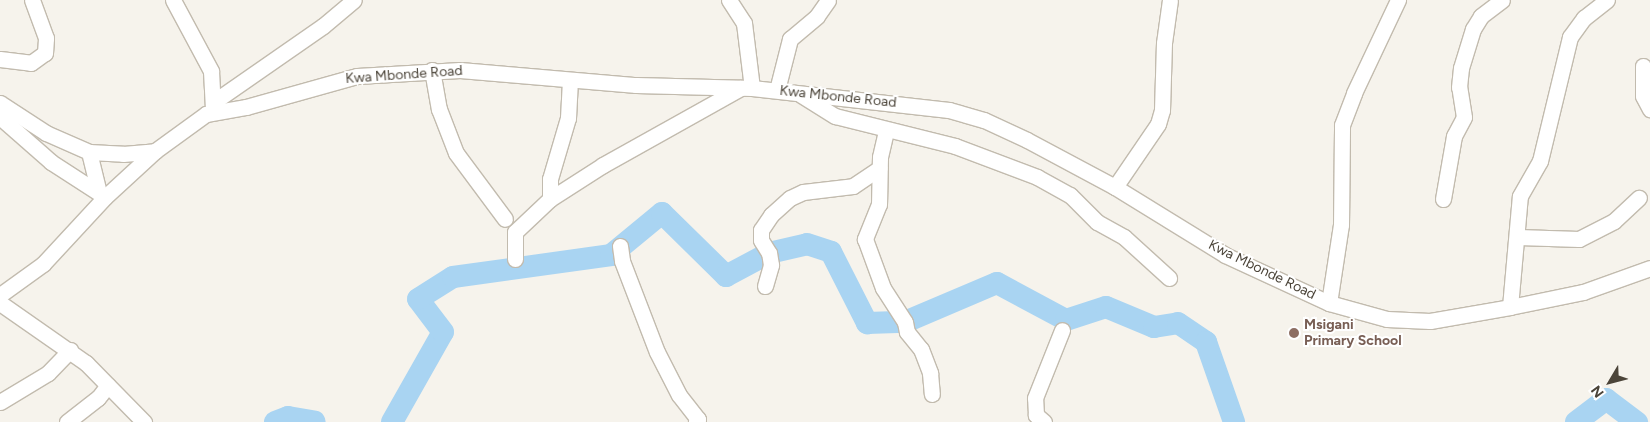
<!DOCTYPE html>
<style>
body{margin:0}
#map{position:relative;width:1650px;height:422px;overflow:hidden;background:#f6f3ec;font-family:Figtree,sans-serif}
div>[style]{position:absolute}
.river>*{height:22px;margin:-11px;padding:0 11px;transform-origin:11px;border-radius:11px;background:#a9d4f2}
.roads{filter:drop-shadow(1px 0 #c2bbae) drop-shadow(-1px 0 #c2bbae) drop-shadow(0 1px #c2bbae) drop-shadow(0 -1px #c2bbae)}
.minor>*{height:15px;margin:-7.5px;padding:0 7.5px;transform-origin:7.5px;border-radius:7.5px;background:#fff}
.dots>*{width:14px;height:14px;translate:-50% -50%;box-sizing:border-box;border:2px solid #fff;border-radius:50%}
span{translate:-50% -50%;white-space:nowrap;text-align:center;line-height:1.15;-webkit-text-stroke:4px #fff;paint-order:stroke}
.street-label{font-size:14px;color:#4b4439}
.education-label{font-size:14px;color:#785e54;font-weight:700}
.left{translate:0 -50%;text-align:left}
.north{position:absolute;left:1585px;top:357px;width:50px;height:50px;-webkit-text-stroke:4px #fff;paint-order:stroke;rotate:233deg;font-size:14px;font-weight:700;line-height:20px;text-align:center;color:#4b4439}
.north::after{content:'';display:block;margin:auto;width:18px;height:22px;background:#4b4439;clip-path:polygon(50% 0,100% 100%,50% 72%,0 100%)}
</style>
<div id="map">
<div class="river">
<div style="left:275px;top:422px;width:14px;rotate:-21deg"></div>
<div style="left:288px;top:417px;width:27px;rotate:10deg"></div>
<div style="left:392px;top:422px;width:103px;rotate:-60.5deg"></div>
<div style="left:443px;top:332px;width:41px;rotate:-127.1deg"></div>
<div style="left:418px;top:299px;width:41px;rotate:-32.2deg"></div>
<div style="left:453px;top:277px;width:160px;rotate:-7.9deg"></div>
<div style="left:611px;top:255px;width:66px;rotate:-39.5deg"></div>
<div style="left:662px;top:213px;width:90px;rotate:44.5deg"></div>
<div style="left:726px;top:276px;width:49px;rotate:-28.1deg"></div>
<div style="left:769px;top:253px;width:39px;rotate:-13deg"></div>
<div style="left:807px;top:244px;width:25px;rotate:18deg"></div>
<div style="left:831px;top:252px;width:80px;rotate:63.1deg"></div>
<div style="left:867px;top:323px;width:38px;rotate:-2deg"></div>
<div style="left:905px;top:322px;width:100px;rotate:-23deg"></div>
<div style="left:997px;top:283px;width:78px;rotate:28.2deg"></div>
<div style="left:1066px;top:320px;width:42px;rotate:-18deg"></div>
<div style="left:1106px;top:307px;width:52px;rotate:22.6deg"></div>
<div style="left:1154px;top:327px;width:24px;rotate:-9deg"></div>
<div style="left:1178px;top:323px;width:34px;rotate:34deg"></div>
<div style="left:1206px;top:342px;width:85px;rotate:70.7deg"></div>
<div style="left:1576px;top:422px;width:38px;rotate:-37deg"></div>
<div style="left:1606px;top:399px;width:39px;rotate:37deg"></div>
</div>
<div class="roads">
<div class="minor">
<div style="left:173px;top:0;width:81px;rotate:61.8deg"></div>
<div style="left:211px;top:71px;width:38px;rotate:87deg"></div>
<div style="left:729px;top:0;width:27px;rotate:57deg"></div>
<div style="left:744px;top:23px;width:65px;rotate:83deg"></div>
<div style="left:0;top:59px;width:31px;rotate:7deg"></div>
<div style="left:31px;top:63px;width:17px;rotate:-36deg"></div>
<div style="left:45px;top:53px;width:15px;rotate:-86deg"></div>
<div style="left:46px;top:38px;width:40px;rotate:-110.2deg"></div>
<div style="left:1643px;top:66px;width:30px;rotate:90deg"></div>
<div style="left:1643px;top:96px;width:15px;rotate:62deg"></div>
<div style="left:432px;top:70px;width:40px;rotate:80deg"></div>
<div style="left:439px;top:109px;width:47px;rotate:68.9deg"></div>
<div style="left:456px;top:153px;width:82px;rotate:53.4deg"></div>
<div style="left:777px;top:90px;width:53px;rotate:-75.7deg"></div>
<div style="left:790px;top:39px;width:35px;rotate:-40deg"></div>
<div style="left:817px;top:16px;width:19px;rotate:-55deg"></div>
<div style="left:801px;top:95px;width:40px;rotate:32deg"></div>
<div style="left:835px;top:116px;width:124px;rotate:14deg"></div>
<div style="left:955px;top:146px;width:88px;rotate:20.7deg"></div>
<div style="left:1037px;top:177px;width:38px;rotate:29deg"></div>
<div style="left:1070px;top:195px;width:38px;rotate:45deg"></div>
<div style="left:1097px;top:222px;width:31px;rotate:29deg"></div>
<div style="left:1124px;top:237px;width:61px;rotate:42.3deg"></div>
<div style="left:215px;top:101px;width:131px;rotate:-34.8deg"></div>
<div style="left:323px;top:26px;width:40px;rotate:-40deg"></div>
<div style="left:0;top:103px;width:55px;rotate:33.1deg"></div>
<div style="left:46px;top:133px;width:47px;rotate:23.8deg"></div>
<div style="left:89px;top:152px;width:34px;rotate:3deg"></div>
<div style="left:123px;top:154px;width:32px;rotate:-5deg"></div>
<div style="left:0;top:117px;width:68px;rotate:41.4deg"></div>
<div style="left:51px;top:162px;width:64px;rotate:32.9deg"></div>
<div style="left:886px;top:131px;width:27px;rotate:103deg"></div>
<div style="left:880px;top:157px;width:47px;rotate:91.2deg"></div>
<div style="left:879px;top:204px;width:38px;rotate:112deg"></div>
<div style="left:865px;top:239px;width:52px;rotate:69.8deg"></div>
<div style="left:883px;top:288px;width:40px;rotate:57.1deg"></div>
<div style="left:905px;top:322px;width:10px;rotate:79deg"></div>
<div style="left:907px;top:332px;width:22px;rotate:51deg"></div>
<div style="left:921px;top:349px;width:26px;rotate:69deg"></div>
<div style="left:930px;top:373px;width:21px;rotate:85deg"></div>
<div style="left:89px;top:152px;width:42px;rotate:76.3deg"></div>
<div style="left:1115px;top:187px;width:76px;rotate:-55.7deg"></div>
<div style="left:1158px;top:124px;width:15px;rotate:-74deg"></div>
<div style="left:1162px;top:110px;width:67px;rotate:-88.3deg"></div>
<div style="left:1164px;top:43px;width:43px;rotate:-82.1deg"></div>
<div style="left:550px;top:199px;width:20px;rotate:-90deg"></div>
<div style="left:550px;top:179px;width:64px;rotate:-73.6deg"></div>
<div style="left:568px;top:118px;width:38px;rotate:-87deg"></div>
<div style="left:1443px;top:199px;width:64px;rotate:-80.1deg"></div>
<div style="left:1454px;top:136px;width:21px;rotate:-62deg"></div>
<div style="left:1464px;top:117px;width:30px;rotate:-99deg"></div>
<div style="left:1459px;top:87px;width:19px;rotate:-84deg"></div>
<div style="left:1461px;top:68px;width:41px;rotate:-72.9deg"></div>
<div style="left:1473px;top:29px;width:15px;rotate:-58deg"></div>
<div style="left:1481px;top:16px;width:26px;rotate:-37deg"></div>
<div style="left:1518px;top:237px;width:61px;rotate:1.9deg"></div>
<div style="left:1579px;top:239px;width:39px;rotate:-27deg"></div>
<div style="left:1614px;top:221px;width:34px;rotate:-43deg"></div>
<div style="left:620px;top:246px;width:15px;rotate:82deg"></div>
<div style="left:622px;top:261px;width:97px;rotate:69deg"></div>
<div style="left:657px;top:352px;width:48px;rotate:62.9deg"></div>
<div style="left:679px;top:395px;width:31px;rotate:52deg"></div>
<div style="left:698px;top:419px;width:4px;rotate:124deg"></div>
<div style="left:515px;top:259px;width:27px;rotate:-90deg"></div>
<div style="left:515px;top:232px;width:48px;rotate:-43.3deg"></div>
<div style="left:550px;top:199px;width:63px;rotate:-32.7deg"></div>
<div style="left:603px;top:165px;width:158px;rotate:-29.2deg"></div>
<div style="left:765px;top:286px;width:22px;rotate:-74deg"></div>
<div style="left:771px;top:265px;width:12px;rotate:-99deg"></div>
<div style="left:769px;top:253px;width:15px;rotate:-122deg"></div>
<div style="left:761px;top:240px;width:10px;rotate:-90deg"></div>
<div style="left:761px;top:230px;width:18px;rotate:-56deg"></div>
<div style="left:771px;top:215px;width:25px;rotate:-42deg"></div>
<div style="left:790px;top:198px;width:14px;rotate:-25deg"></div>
<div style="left:803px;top:192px;width:50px;rotate:-6.8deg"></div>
<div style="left:853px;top:186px;width:32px;rotate:-34deg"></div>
<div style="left:0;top:295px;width:53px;rotate:-35.8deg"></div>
<div style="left:43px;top:264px;width:91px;rotate:-47.2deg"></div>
<div style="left:105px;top:197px;width:68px;rotate:-42.6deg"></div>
<div style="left:155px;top:151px;width:63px;rotate:-36deg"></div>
<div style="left:206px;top:114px;width:41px;rotate:-9.9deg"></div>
<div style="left:246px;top:107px;width:115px;rotate:-15.6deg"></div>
<div style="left:357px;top:76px;width:103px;rotate:-3.3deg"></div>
<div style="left:460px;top:70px;width:177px;rotate:4.9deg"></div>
<div style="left:636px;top:85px;width:116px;rotate:1.5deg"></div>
<div style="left:752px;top:88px;width:198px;rotate:6.4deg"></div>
<div style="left:949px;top:110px;width:36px;rotate:16deg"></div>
<div style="left:984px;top:120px;width:47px;rotate:24.9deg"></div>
<div style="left:1027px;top:140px;width:100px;rotate:28.1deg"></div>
<div style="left:1115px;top:187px;width:129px;rotate:31.7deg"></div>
<div style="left:1225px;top:255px;width:115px;rotate:24.8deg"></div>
<div style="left:1329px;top:303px;width:60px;rotate:15.4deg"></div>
<div style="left:1387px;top:319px;width:43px;rotate:2.7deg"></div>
<div style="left:1430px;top:321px;width:81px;rotate:-9.9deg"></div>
<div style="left:1510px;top:307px;width:75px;rotate:-11.6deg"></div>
<div style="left:1583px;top:292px;width:71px;rotate:-19.7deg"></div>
<div style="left:0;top:303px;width:105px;rotate:34.9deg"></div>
<div style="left:86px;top:363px;width:83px;rotate:45.5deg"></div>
<div style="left:1329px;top:303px;width:79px;rotate:-81.3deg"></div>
<div style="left:1341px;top:225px;width:100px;rotate:-89.4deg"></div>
<div style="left:1342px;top:125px;width:34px;rotate:-69deg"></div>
<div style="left:1354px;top:93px;width:103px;rotate:-64.7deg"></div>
<div style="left:1510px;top:307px;width:111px;rotate:-84.9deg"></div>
<div style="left:1520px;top:196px;width:40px;rotate:-60.3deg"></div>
<div style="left:1540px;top:161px;width:128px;rotate:-76.4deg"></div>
<div style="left:1570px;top:37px;width:24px;rotate:-54deg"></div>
<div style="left:1584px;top:18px;width:29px;rotate:-38deg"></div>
<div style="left:0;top:402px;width:56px;rotate:-31.1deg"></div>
<div style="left:48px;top:373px;width:32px;rotate:-46deg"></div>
<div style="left:67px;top:422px;width:39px;rotate:-38deg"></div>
<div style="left:98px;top:398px;width:16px;rotate:-52deg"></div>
<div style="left:1044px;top:422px;width:11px;rotate:-139deg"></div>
<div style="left:1036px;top:415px;width:17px;rotate:-93deg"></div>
<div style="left:1035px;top:398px;width:73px;rotate:-68.3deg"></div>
</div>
</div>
<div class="dots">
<div style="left:1294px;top:333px;background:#8d6e63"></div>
</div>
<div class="street-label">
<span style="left:404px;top:75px;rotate:-4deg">Kwa Mbonde Road</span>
<span style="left:838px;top:97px;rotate:6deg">Kwa Mbonde Road</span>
<span style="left:1262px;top:270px;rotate:26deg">Kwa Mbonde Road</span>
</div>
<div class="education-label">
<span class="left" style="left:1304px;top:333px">Msigani<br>Primary School</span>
</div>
<div class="north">N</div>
</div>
